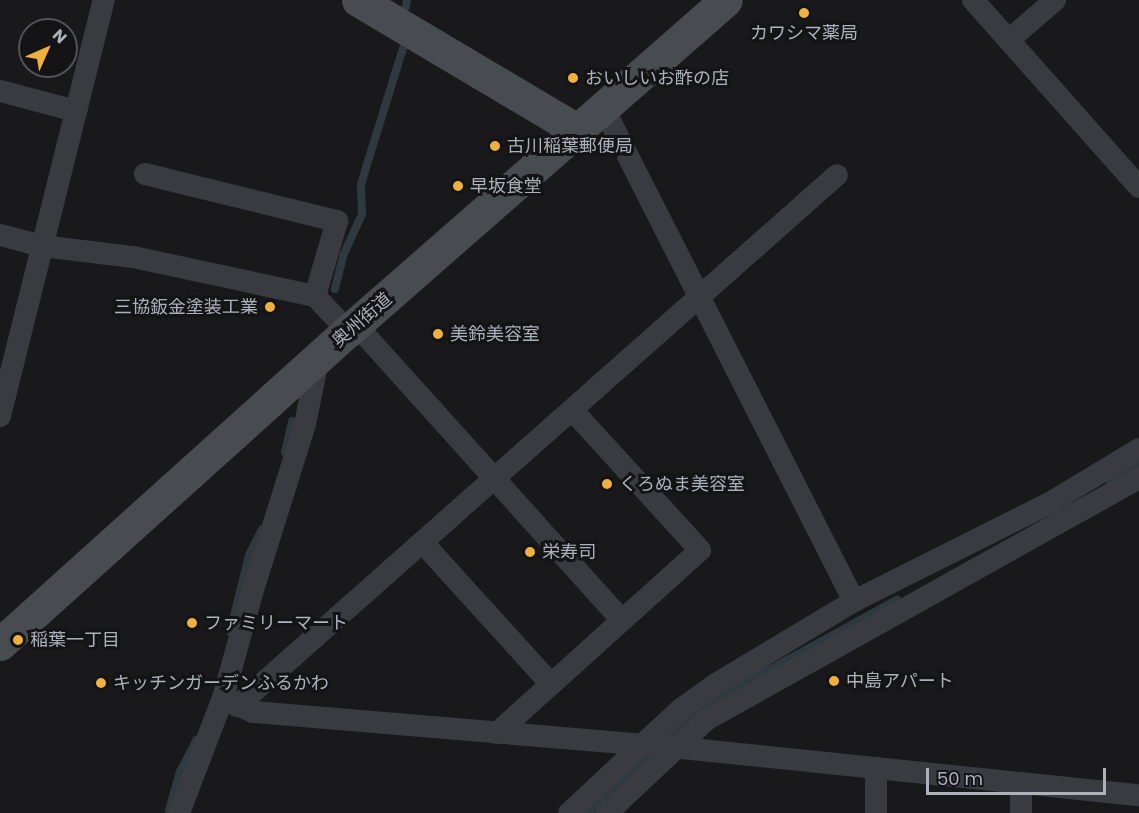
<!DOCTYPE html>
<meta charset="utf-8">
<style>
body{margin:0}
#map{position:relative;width:1139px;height:813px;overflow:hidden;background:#19191c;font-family:Poppins,"Noto Sans JP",sans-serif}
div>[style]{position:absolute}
.stream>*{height:8px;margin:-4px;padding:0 4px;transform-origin:4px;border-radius:4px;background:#2f3940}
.street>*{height:22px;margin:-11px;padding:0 11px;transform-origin:11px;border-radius:11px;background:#3a3b41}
.secondary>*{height:33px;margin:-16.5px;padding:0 16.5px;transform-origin:16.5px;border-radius:16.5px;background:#484b50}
.dots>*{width:16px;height:16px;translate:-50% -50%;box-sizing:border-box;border:3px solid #141417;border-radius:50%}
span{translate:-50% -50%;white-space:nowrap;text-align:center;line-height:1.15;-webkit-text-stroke:6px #141417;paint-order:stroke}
.poi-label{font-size:18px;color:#acb1bb}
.left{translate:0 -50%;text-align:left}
.right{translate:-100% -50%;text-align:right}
.street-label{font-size:18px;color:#acb1bb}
.north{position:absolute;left:18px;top:18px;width:60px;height:60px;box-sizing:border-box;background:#141417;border:2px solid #515359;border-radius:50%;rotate:45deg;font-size:16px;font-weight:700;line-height:24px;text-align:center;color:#acb1bb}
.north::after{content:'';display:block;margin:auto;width:21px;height:27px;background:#efb03e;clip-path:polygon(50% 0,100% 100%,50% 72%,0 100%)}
.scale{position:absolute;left:926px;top:768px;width:180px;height:27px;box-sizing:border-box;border:3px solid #acb1bb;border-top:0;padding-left:8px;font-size:18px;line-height:21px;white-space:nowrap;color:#acb1bb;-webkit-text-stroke:4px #141417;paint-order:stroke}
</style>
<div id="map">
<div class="stream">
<div style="left:406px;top:7px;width:7px;rotate:-82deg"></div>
<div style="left:335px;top:289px;width:34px;rotate:-76deg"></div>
<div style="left:343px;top:256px;width:46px;rotate:-65.7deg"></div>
<div style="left:362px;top:214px;width:29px;rotate:-92deg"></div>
<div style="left:361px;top:185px;width:15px;rotate:-74deg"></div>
<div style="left:365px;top:171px;width:129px;rotate:-72.8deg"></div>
<div style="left:285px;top:452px;width:32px;rotate:-77deg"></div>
<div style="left:1110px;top:482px;width:34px;rotate:-32deg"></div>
<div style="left:230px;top:632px;width:79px;rotate:-76.1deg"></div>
<div style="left:249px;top:555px;width:29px;rotate:-63deg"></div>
<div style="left:665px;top:742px;width:65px;rotate:-40.6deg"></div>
<div style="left:714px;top:700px;width:209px;rotate:-28.7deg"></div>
<div style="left:169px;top:810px;width:40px;rotate:-74deg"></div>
<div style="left:180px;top:772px;width:36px;rotate:-63deg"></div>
<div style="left:589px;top:813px;width:93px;rotate:-42.8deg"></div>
</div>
<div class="street">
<div style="left:973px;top:0;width:250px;rotate:48.4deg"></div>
<div style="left:1009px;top:40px;width:61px;rotate:-41deg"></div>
<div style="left:0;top:91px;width:79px;rotate:14.7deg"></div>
<div style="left:603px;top:107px;width:554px;rotate:63.07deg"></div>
<div style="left:145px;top:174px;width:198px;rotate:13.8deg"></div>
<div style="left:337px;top:221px;width:78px;rotate:106.3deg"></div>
<div style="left:0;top:235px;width:43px;rotate:14.7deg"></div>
<div style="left:42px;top:246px;width:92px;rotate:6.9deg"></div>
<div style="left:133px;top:257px;width:186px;rotate:12.1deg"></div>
<div style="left:315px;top:296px;width:48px;rotate:46.7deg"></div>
<div style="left:357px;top:326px;width:396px;rotate:48deg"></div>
<div style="left:0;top:416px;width:429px;rotate:-76deg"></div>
<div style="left:423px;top:543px;width:190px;rotate:47.8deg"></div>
<div style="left:223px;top:698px;width:33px;rotate:25deg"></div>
<div style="left:253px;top:712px;width:420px;rotate:4.8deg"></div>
<div style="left:672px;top:747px;width:469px;rotate:5.9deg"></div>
<div style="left:237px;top:706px;width:801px;rotate:-41.51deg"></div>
<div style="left:497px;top:733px;width:273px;rotate:-42deg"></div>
<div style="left:700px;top:550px;width:188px;rotate:-132.4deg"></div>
<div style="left:179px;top:813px;width:123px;rotate:-69.1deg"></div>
<div style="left:223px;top:698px;width:112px;rotate:-74.5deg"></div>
<div style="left:253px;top:590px;width:174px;rotate:-72.6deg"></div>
<div style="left:305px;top:424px;width:65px;rotate:-78.5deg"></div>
<div style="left:569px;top:813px;width:153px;rotate:-42.9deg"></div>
<div style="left:681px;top:709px;width:43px;rotate:-35.5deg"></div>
<div style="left:716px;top:684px;width:161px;rotate:-31deg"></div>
<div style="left:854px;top:601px;width:219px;rotate:-26.6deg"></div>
<div style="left:1050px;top:503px;width:104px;rotate:-31.2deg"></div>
<div style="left:607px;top:813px;width:136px;rotate:-43.2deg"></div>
<div style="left:706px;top:720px;width:496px;rotate:-29.2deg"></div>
<div style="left:876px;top:813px;width:45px;rotate:-90deg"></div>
<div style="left:1021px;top:813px;width:30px;rotate:-90deg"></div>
</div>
<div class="secondary">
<div style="left:358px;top:0;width:255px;rotate:30.7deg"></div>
<div style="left:0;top:644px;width:468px;rotate:-42deg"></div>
<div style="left:348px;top:331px;width:502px;rotate:-41.21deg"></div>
</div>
<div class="dots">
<div style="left:804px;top:13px;background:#efb03e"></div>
<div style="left:573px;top:78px;background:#efb03e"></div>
<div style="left:495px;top:146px;background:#efb03e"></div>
<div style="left:458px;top:186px;background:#efb03e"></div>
<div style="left:270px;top:307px;background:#efb03e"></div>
<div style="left:438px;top:334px;background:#efb03e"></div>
<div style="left:607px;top:484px;background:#efb03e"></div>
<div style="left:530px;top:552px;background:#efb03e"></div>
<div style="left:192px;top:623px;background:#efb03e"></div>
<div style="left:18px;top:640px;background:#efb03e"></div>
<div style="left:834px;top:681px;background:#efb03e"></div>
<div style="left:101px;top:683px;background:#efb03e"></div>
</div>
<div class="poi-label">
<span style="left:804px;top:33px">カワシマ薬局</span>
<span class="left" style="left:585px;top:78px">おいしいお酢の店</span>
<span class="left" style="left:507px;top:146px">古川稲葉郵便局</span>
<span class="left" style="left:470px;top:186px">早坂食堂</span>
<span class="right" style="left:258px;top:307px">三協鈑金塗装工業</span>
<span class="left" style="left:450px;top:334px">美鈴美容室</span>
<span class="left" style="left:619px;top:484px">くろぬま美容室</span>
<span class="left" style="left:542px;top:552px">栄寿司</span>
<span class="left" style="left:204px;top:623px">ファミリーマート</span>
<span class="left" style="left:30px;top:640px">稲葉一丁目</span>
<span class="left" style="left:846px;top:681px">中島アパート</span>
<span class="left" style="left:113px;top:683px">キッチンガーデンふるかわ</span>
</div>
<div class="street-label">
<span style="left:362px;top:320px;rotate:-41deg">奥州街道</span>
</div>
<div class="north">N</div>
<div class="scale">50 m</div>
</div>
